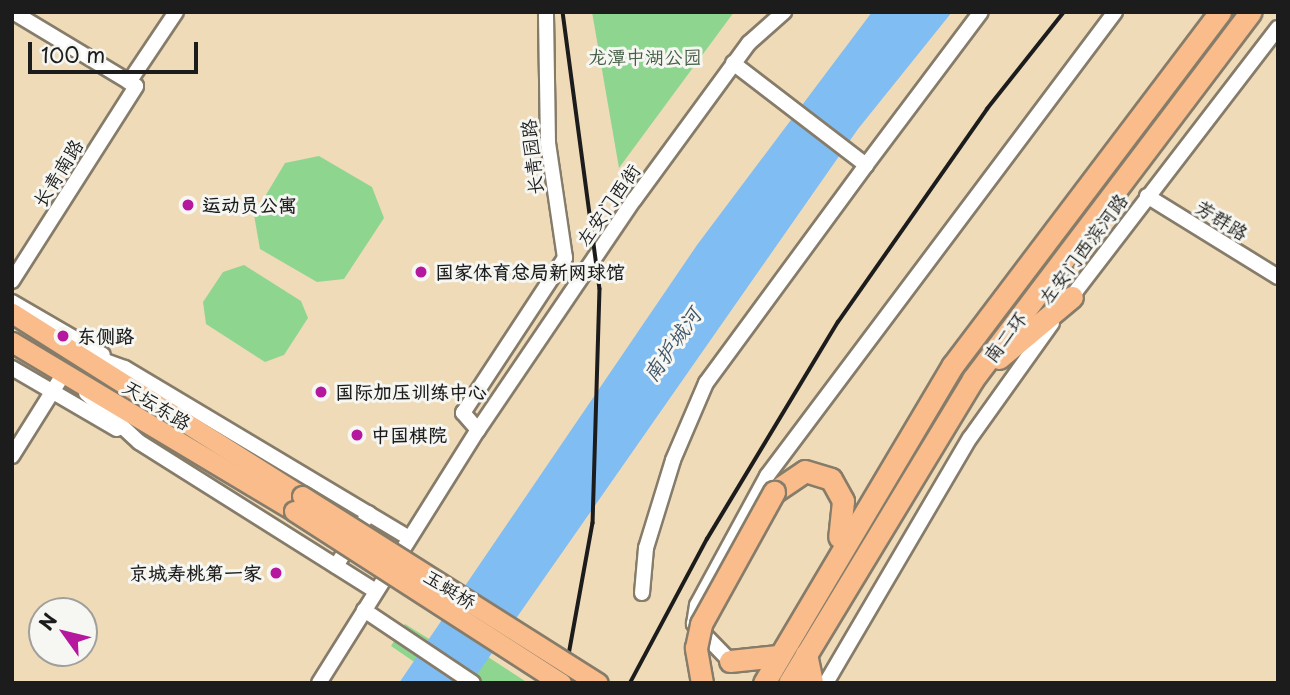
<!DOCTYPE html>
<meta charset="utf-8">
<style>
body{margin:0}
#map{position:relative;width:1290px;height:695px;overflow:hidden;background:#f0dbb9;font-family:"Playpen Sans","LXGW WenKai TC",sans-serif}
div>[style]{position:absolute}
.green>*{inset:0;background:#8ed590}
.water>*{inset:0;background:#7fbdf3}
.roads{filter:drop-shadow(2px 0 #867c6a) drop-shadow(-2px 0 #867c6a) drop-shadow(0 2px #867c6a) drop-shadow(0 -2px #867c6a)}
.minor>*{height:14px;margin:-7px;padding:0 7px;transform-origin:7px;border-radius:7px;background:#fff}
.major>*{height:19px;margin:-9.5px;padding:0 9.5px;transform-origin:9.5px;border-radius:9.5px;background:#f9bc8a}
.highway>*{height:21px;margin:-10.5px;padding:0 10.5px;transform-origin:10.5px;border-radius:10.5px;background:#f9bc8a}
.rail>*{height:3.5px;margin:-1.75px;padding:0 1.75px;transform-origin:1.75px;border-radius:1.75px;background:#1c1c1c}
.bridges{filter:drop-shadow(2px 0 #867c6a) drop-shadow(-2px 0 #867c6a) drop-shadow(0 2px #867c6a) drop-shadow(0 -2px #867c6a)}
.major-bridge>*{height:19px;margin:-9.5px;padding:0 9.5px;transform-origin:9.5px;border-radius:9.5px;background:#f9bc8a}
.highway-bridge>*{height:21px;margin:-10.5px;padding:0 10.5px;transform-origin:10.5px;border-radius:10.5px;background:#f9bc8a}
.dots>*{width:19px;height:19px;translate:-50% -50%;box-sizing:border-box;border:4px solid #f6f6f2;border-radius:50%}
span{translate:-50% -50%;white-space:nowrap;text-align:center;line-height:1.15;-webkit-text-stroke:6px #f6f6f2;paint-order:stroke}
.park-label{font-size:19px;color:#445d45}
.street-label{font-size:19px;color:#1c1c1c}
.poi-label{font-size:19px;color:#1c1c1c;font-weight:700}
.left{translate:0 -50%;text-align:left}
.right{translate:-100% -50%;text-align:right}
.water-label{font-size:21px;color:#3f5467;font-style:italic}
.frame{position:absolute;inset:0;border:14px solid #1c1c1c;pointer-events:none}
.north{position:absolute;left:28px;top:597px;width:70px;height:70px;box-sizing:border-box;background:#f6f6f2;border:2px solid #9f9f9c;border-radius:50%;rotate:304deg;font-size:19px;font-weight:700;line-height:28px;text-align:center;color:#1c1c1c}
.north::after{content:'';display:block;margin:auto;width:24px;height:32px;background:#b5179e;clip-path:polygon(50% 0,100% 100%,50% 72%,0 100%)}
.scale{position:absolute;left:28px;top:42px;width:170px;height:32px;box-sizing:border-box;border:4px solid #1c1c1c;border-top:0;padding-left:9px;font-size:21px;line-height:24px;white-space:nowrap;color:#1c1c1c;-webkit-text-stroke:5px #f6f6f2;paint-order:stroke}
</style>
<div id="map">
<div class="green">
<div style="clip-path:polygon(592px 12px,734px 12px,619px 168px)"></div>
<div style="clip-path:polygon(319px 156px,372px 187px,384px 218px,344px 279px,317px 282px,260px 249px,254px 215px,285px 163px)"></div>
<div style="clip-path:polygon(244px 265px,301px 301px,308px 318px,284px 355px,265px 362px,206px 324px,203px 302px,223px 272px)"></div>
<div style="clip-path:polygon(405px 624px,479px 670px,488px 657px,528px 683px,445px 683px,391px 646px)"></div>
</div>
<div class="water">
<div style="clip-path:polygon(872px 12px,952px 12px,858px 129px,471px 683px,399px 683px,697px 245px)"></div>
</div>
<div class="roads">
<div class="minor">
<div style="left:733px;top:63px;width:168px;rotate:37.5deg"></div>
<div style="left:866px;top:165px;width:191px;rotate:-53.1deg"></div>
<div style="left:129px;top:82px;width:84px;rotate:-56.1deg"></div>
<div style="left:1147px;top:196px;width:154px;rotate:31.7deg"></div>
<div style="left:12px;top:281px;width:231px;rotate:-57.5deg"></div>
<div style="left:136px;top:86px;width:144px;rotate:-149deg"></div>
<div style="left:12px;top:302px;width:105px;rotate:30.2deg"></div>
<div style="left:1066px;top:304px;width:348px;rotate:-52.5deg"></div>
<div style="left:89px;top:355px;width:38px;rotate:20deg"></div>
<div style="left:125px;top:368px;width:331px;rotate:30.9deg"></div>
<div style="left:12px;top:368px;width:121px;rotate:30.2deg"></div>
<div style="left:86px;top:393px;width:72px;rotate:42.8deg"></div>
<div style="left:139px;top:442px;width:280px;rotate:32.2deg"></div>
<div style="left:478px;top:430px;width:23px;rotate:-131deg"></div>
<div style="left:463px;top:413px;width:186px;rotate:-56.7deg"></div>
<div style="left:565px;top:258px;width:116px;rotate:-98.4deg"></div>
<div style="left:548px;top:143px;width:131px;rotate:-90.9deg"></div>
<div style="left:12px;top:456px;width:98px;rotate:-57.9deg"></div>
<div style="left:64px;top:373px;width:9px;rotate:41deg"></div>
<div style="left:336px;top:566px;width:62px;rotate:-58.1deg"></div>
<div style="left:642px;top:593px;width:45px;rotate:-84.9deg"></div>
<div style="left:646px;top:548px;width:92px;rotate:-72.9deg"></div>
<div style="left:673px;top:460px;width:84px;rotate:-66.8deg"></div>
<div style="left:706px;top:383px;width:270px;rotate:-53.7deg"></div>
<div style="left:364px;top:610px;width:131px;rotate:33.8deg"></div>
<div style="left:730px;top:661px;width:52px;rotate:-134.2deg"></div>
<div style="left:694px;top:624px;width:19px;rotate:-81deg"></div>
<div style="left:697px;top:605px;width:147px;rotate:-61.5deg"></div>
<div style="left:767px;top:476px;width:580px;rotate:-53.13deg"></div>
<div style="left:553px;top:667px;width:29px;rotate:34deg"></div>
<div style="left:319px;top:683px;width:299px;rotate:-57.9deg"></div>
<div style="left:478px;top:430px;width:278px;rotate:-55.9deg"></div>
<div style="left:634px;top:200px;width:195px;rotate:-53.8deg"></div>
<div style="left:749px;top:43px;width:47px;rotate:-41.5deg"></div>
<div style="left:826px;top:683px;width:284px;rotate:-59.6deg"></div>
<div style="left:970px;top:438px;width:141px;rotate:-54.5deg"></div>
</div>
<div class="major">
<div style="left:12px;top:313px;width:343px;rotate:32.3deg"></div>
<div style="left:12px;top:342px;width:329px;rotate:30.9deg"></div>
</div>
<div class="highway">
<div style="left:999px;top:358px;width:95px;rotate:-39.9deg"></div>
<div style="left:774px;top:492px;width:37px;rotate:-34deg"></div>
<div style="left:805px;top:471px;width:27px;rotate:17deg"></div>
<div style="left:831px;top:479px;width:25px;rotate:61deg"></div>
<div style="left:843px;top:501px;width:36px;rotate:96deg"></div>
<div style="left:806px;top:654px;width:30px;rotate:78deg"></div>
<div style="left:730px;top:661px;width:48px;rotate:-5.9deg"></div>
<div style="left:764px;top:683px;width:370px;rotate:-59.3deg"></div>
<div style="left:953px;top:365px;width:443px;rotate:-52.9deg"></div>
<div style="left:789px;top:683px;width:355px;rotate:-58.8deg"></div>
<div style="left:973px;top:379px;width:460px;rotate:-52.9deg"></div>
</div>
</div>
<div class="rail">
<div style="left:563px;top:12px;width:279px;rotate:82.4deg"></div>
<div style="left:600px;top:289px;width:234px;rotate:91.7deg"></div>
<div style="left:593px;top:523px;width:163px;rotate:100.3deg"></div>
<div style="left:630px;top:683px;width:163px;rotate:-61.9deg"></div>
<div style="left:707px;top:539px;width:253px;rotate:-58.9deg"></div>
<div style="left:838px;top:322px;width:260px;rotate:-55deg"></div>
<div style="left:987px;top:109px;width:124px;rotate:-51.6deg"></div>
</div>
<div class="bridges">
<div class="major-bridge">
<div style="left:302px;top:496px;width:350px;rotate:32.3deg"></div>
<div style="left:294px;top:511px;width:318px;rotate:32.8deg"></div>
</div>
<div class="highway-bridge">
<div style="left:702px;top:683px;width:36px;rotate:-100deg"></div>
<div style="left:696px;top:648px;width:25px;rotate:-78deg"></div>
<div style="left:701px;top:624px;width:151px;rotate:-61.1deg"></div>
</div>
</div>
<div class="dots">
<div style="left:188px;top:205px;background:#b5179e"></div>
<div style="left:421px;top:272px;background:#b5179e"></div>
<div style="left:63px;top:336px;background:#b5179e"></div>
<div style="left:321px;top:392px;background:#b5179e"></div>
<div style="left:357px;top:435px;background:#b5179e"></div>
<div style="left:276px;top:573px;background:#b5179e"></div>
</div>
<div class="park-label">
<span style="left:645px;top:57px">龙潭中湖公园</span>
</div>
<div class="street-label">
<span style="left:532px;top:157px;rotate:-96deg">长青园路</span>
<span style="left:58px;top:173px;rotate:-58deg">长青南路</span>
<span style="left:608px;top:205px;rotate:-55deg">左安门西街</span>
<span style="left:1222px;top:220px;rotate:32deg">芳群路</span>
<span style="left:1083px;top:249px;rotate:-53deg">左安门西滨河路</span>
<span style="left:1005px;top:337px;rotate:-53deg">南二环</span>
<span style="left:157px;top:405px;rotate:32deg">天坛东路</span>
<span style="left:450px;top:589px;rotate:32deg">玉蜓桥</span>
</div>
<div class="poi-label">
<span class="left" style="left:202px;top:205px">运动员公寓</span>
<span class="left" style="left:435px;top:272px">国家体育总局新网球馆</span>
<span class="left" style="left:77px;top:336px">东侧路</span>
<span class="left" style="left:335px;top:392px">国际加压训练中心</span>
<span class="left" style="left:371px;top:435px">中国棋院</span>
<span class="right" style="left:262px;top:573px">京城寿桃第一家</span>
</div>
<div class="water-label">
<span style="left:671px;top:344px;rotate:-55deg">南护城河</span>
</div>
<div class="frame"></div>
<div class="north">N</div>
<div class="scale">100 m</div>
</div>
